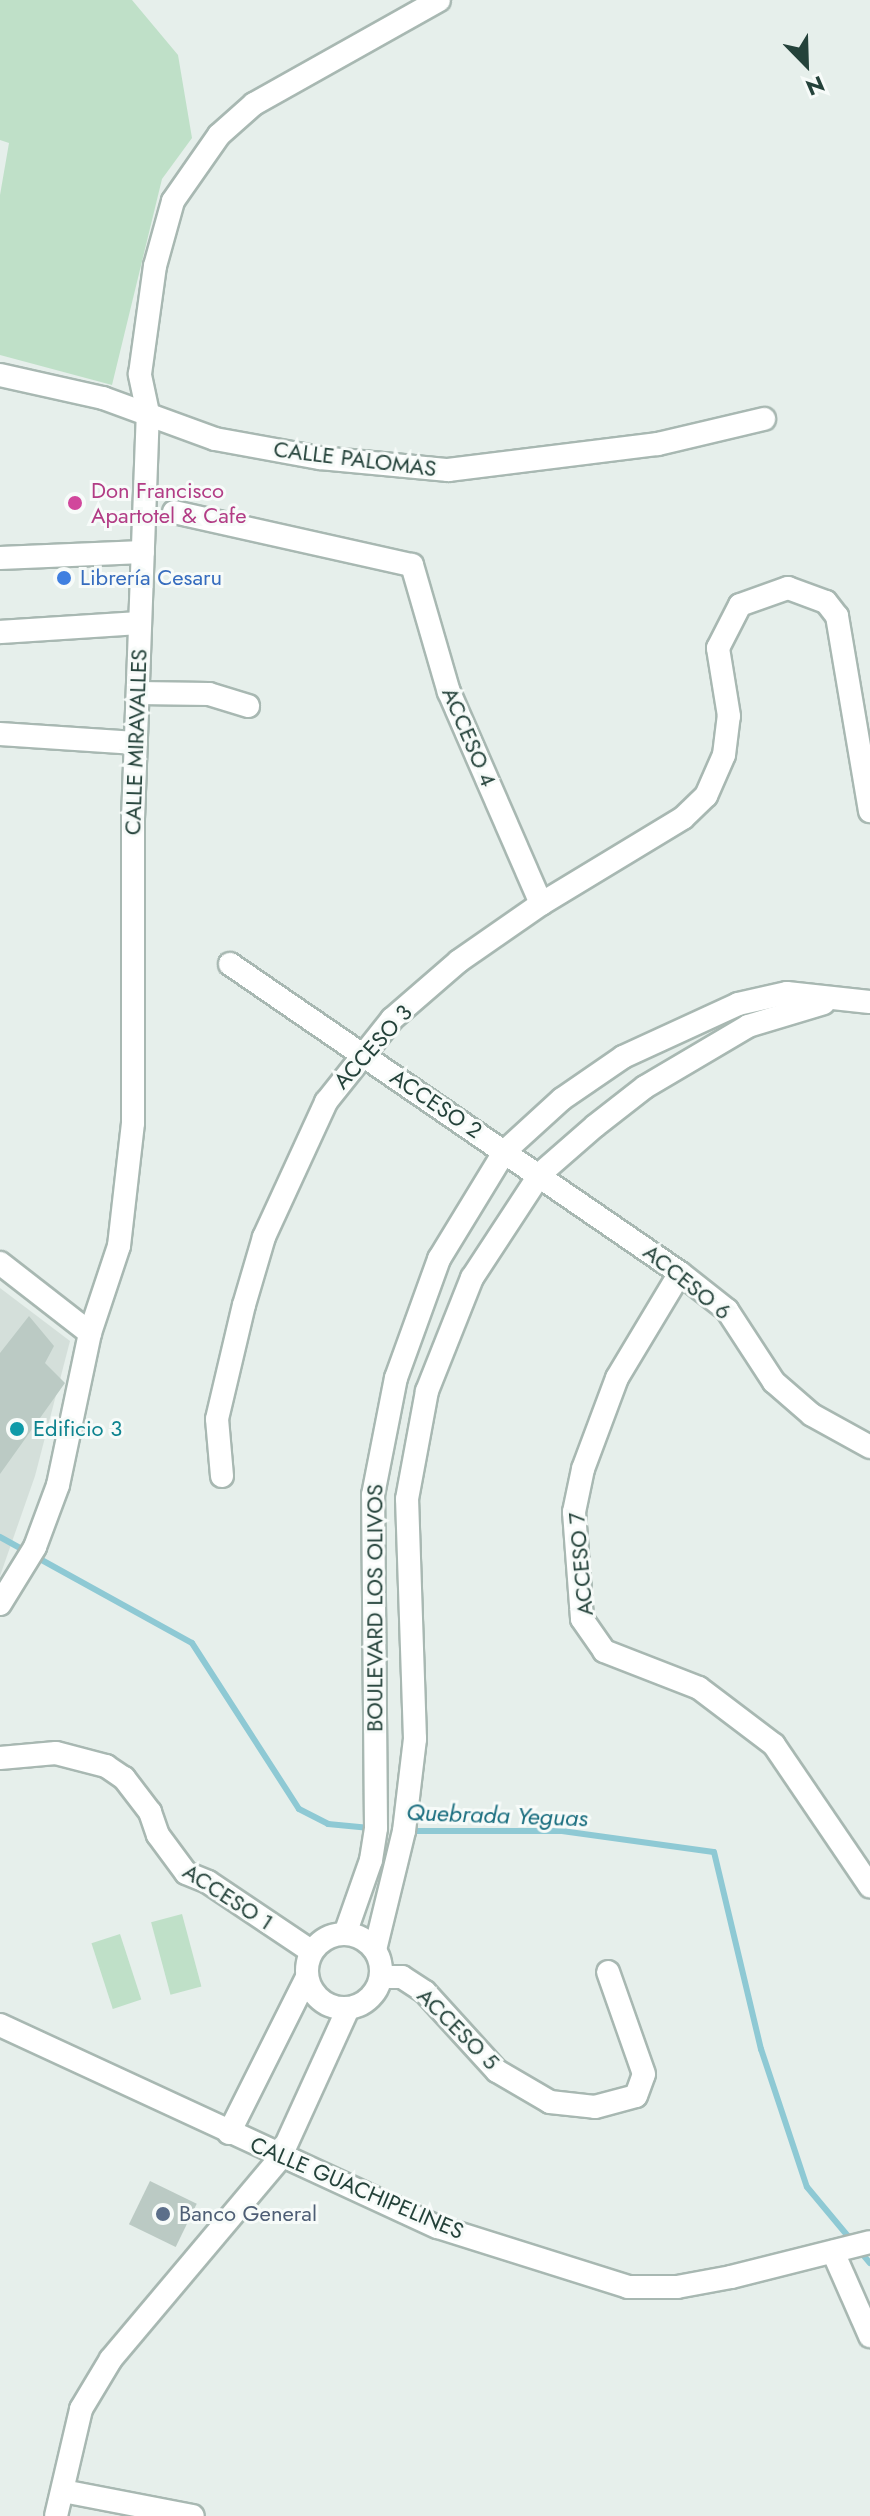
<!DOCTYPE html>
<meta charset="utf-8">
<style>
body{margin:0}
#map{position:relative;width:870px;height:2516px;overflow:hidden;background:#e6efeb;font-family:Jost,sans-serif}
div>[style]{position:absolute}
.built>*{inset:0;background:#d4dfda}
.green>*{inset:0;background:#bfe0c8;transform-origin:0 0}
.stream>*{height:6px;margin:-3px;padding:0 3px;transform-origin:3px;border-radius:3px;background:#8ec9d4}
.building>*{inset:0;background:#bbcac4;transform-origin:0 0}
.roads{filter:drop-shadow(2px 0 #a8b8b2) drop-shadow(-2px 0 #a8b8b2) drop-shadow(0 2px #a8b8b2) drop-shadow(0 -2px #a8b8b2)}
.minor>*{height:22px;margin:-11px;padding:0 11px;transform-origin:11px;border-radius:11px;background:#fff}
.minor>.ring{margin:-11px;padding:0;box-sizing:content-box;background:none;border:22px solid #fff;border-radius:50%}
.dots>*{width:22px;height:22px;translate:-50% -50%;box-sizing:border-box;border:4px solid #f7fbf9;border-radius:50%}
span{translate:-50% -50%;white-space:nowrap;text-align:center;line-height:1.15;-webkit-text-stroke:6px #f7fbf9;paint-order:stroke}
.street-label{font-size:22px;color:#24423a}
.hotel-label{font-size:22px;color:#b23c85}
.left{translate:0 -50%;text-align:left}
.shop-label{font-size:22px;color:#366cbe}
.culture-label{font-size:22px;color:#0d838f}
.service-label{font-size:22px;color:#4e5e75}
.water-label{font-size:24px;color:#1c6f80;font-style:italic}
.north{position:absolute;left:766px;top:24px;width:80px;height:80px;-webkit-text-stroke:6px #f7fbf9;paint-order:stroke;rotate:157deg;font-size:22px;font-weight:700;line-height:32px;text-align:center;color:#24423a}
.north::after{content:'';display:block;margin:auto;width:28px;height:36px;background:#24423a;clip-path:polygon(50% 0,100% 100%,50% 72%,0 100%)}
</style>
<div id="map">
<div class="built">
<div style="clip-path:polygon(0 1288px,70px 1341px,35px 1476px,0 1576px)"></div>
</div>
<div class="green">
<div style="clip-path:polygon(0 0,132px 0,178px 55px,192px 138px,162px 179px,112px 385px,0 355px,0 195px,9px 143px,0 140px)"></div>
<div style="left:182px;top:1914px;width:75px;height:32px;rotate:75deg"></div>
<div style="left:120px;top:1934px;width:69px;height:30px;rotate:72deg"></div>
</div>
<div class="stream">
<div style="left:0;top:1537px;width:219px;rotate:28.9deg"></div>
<div style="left:192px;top:1643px;width:197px;rotate:57.2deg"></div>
<div style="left:299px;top:1809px;width:33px;rotate:27deg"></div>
<div style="left:328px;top:1824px;width:42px;rotate:5.4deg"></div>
<div style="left:409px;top:1831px;width:153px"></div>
<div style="left:562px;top:1831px;width:153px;rotate:7.9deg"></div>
<div style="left:714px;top:1852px;width:203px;rotate:76.6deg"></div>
<div style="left:761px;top:2049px;width:145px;rotate:71.6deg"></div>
<div style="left:807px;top:2187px;width:70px;rotate:50.2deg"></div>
<div style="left:859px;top:2250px;width:17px;rotate:50deg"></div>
</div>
<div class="building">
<div style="clip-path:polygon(29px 1316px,54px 1346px,45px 1363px,65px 1383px,0 1474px,0 1353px)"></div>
<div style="left:150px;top:2181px;width:52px;height:48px;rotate:26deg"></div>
</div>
<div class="roads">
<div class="minor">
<div style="left:0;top:375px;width:106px;rotate:12.6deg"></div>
<div style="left:103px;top:398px;width:119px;rotate:20.1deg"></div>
<div style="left:215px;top:439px;width:107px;rotate:10.3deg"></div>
<div style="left:320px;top:458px;width:129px;rotate:5.4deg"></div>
<div style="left:448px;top:470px;width:212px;rotate:-7.1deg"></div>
<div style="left:658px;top:444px;width:109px;rotate:-13.3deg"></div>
<div style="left:174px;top:512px;width:244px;rotate:12.6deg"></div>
<div style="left:412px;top:565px;width:132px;rotate:73.8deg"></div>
<div style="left:449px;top:692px;width:231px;rotate:66.5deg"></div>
<div style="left:0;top:558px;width:143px;rotate:-2.4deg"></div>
<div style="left:0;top:632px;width:140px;rotate:-3.7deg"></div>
<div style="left:138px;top:693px;width:71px;rotate:0.8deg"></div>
<div style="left:209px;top:694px;width:41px;rotate:17.1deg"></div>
<div style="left:0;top:734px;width:136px;rotate:3.8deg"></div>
<div style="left:230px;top:964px;width:546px;rotate:34.48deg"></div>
<div style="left:680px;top:1273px;width:60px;rotate:38.2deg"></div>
<div style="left:727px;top:1310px;width:86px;rotate:56.9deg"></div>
<div style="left:774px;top:1382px;width:50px;rotate:41deg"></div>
<div style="left:812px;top:1415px;width:66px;rotate:28.9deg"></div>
<div style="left:0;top:1263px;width:114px;rotate:37.9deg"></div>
<div style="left:680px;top:1273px;width:122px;rotate:121deg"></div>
<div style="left:617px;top:1378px;width:97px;rotate:110.5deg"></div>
<div style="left:583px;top:1469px;width:44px;rotate:101.8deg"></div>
<div style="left:574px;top:1512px;width:107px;rotate:85.7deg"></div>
<div style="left:582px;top:1619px;width:39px;rotate:55deg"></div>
<div style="left:604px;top:1651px;width:102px;rotate:21.3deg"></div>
<div style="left:699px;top:1688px;width:94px;rotate:37.2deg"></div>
<div style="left:774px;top:1745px;width:171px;rotate:55.8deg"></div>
<div style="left:222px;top:1476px;width:57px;rotate:-95deg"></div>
<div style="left:217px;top:1419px;width:117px;rotate:-76.7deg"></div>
<div style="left:244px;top:1305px;width:71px;rotate:-73.6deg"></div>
<div style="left:264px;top:1237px;width:149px;rotate:-65.3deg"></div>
<div style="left:326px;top:1102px;width:106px;rotate:-51.5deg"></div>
<div style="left:392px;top:1019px;width:89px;rotate:-40.9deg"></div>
<div style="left:459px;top:961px;width:100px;rotate:-34.8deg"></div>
<div style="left:541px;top:904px;width:166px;rotate:-31.2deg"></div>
<div style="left:683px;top:818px;width:32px;rotate:-44deg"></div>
<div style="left:706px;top:796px;width:45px;rotate:-66.3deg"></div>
<div style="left:724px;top:755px;width:39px;rotate:-83deg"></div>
<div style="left:729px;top:716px;width:69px;rotate:-99.2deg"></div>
<div style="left:718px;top:648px;width:48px;rotate:-62.9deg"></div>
<div style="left:740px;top:605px;width:51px;rotate:-19.5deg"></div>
<div style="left:788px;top:588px;width:40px;rotate:20.2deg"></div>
<div style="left:826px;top:602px;width:18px;rotate:52deg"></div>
<div style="left:837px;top:616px;width:198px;rotate:80.4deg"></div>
<div style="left:0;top:1604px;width:67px;rotate:-58.4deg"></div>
<div style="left:35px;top:1547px;width:66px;rotate:-69.6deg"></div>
<div style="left:58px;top:1485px;width:155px;rotate:-78.1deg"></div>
<div style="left:90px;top:1333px;width:92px;rotate:-71.6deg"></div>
<div style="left:119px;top:1246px;width:124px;rotate:-83.5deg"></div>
<div style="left:133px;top:1123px;width:304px;rotate:-90deg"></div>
<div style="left:133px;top:819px;width:406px;rotate:-87.9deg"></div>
<div style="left:148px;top:413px;width:40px;rotate:-102deg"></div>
<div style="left:140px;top:374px;width:109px;rotate:-82.1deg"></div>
<div style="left:155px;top:266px;width:67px;rotate:-74.5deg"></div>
<div style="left:173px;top:201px;width:80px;rotate:-55.1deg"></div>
<div style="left:219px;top:135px;width:47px;rotate:-41.5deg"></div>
<div style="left:254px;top:104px;width:212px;rotate:-29.3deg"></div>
<div style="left:0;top:1758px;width:56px;rotate:-5.1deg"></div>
<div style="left:56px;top:1753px;width:52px;rotate:14.6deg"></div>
<div style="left:106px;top:1766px;width:22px;rotate:34deg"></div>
<div style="left:124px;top:1778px;width:43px;rotate:52.6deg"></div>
<div style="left:150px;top:1812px;width:24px;rotate:71deg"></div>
<div style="left:158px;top:1835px;width:47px;rotate:53.6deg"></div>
<div style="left:186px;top:1873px;width:24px;rotate:22deg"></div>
<div style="left:208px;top:1882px;width:125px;rotate:33.9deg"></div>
<div class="ring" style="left:307px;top:1934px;width:52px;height:52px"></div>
<div style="left:345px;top:1934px;width:78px;rotate:-70.6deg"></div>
<div style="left:371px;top:1860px;width:32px;rotate:-81deg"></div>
<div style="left:376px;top:1828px;width:333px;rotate:-90.5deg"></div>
<div style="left:373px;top:1495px;width:119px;rotate:-78.9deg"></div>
<div style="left:396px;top:1378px;width:127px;rotate:-70.1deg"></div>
<div style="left:439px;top:1259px;width:127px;rotate:-58.6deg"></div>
<div style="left:505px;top:1151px;width:77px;rotate:-42.4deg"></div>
<div style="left:562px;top:1099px;width:74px;rotate:-34.5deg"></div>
<div style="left:623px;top:1057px;width:127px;rotate:-24.7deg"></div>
<div style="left:738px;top:1004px;width:50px;rotate:-12.7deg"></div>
<div style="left:787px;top:993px;width:83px;rotate:6.2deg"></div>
<div style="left:375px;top:1950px;width:122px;rotate:-76.3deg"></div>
<div style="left:404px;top:1831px;width:93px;rotate:-83.2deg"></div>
<div style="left:415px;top:1739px;width:240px;rotate:-91.9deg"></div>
<div style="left:407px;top:1499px;width:110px;rotate:-79.5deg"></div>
<div style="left:427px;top:1391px;width:122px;rotate:-68.3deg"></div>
<div style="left:472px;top:1278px;width:124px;rotate:-56.8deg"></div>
<div style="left:540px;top:1174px;width:73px;rotate:-41.1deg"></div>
<div style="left:595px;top:1126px;width:63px;rotate:-38deg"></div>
<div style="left:645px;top:1087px;width:120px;rotate:-30.6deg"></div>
<div style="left:748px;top:1026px;width:79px;rotate:-16.8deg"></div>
<div style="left:381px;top:1977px;width:21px"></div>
<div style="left:402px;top:1977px;width:27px;rotate:33deg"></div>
<div style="left:425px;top:1992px;width:107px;rotate:47.7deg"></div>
<div style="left:497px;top:2071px;width:61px;rotate:30.3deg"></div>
<div style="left:550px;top:2102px;width:45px;rotate:6.3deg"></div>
<div style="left:595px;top:2107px;width:42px;rotate:-15deg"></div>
<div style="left:636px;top:2096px;width:23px;rotate:-70deg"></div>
<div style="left:644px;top:2074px;width:108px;rotate:-109.4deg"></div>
<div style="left:0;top:2025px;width:482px;rotate:24.8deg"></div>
<div style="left:438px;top:2227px;width:199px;rotate:17.5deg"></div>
<div style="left:628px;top:2287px;width:49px"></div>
<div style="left:677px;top:2287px;width:55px;rotate:-10.5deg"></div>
<div style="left:731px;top:2277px;width:143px;rotate:-14.1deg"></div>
<div style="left:229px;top:2133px;width:174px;rotate:-63.4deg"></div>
<div style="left:833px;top:2252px;width:92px;rotate:66.2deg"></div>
<div style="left:63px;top:2491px;width:132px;rotate:10.9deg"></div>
<div style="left:56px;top:2516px;width:110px;rotate:-76.8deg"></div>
<div style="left:81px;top:2409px;width:58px;rotate:-59deg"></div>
<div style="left:111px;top:2359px;width:263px;rotate:-49.9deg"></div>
<div style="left:280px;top:2158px;width:164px;rotate:-65.5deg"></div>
</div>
</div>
<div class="dots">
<div style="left:75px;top:503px;background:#d1479c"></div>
<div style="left:64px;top:578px;background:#3f7fe0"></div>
<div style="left:17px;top:1429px;background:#0f9aa8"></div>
<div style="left:163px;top:2214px;background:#5c6f8a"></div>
</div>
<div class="street-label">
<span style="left:355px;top:459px;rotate:7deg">CALLE PALOMAS</span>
<span style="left:469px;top:737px;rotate:67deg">ACCESO 4</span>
<span style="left:136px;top:742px;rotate:-88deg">CALLE MIRAVALLES</span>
<span style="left:373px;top:1047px;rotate:-48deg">ACCESO 3</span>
<span style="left:436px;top:1104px;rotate:34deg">ACCESO 2</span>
<span style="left:687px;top:1282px;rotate:39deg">ACCESO 6</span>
<span style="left:581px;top:1564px;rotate:-95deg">ACCESO 7</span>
<span style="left:375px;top:1608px;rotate:-90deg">BOULEVARD LOS OLIVOS</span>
<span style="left:228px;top:1897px;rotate:33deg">ACCESO 1</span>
<span style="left:458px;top:2029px;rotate:45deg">ACCESO 5</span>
<span style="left:357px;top:2188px;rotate:23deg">CALLE GUACHIPELINES</span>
</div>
<div class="hotel-label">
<span class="left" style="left:91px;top:503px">Don Francisco<br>Apartotel &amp; Cafe</span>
</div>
<div class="shop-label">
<span class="left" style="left:80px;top:578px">Librería Cesaru</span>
</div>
<div class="culture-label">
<span class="left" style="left:33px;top:1429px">Edificio 3</span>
</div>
<div class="service-label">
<span class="left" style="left:179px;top:2214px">Banco General</span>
</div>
<div class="water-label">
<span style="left:497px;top:1815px;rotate:2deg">Quebrada Yeguas</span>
</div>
<div class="north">N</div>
</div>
